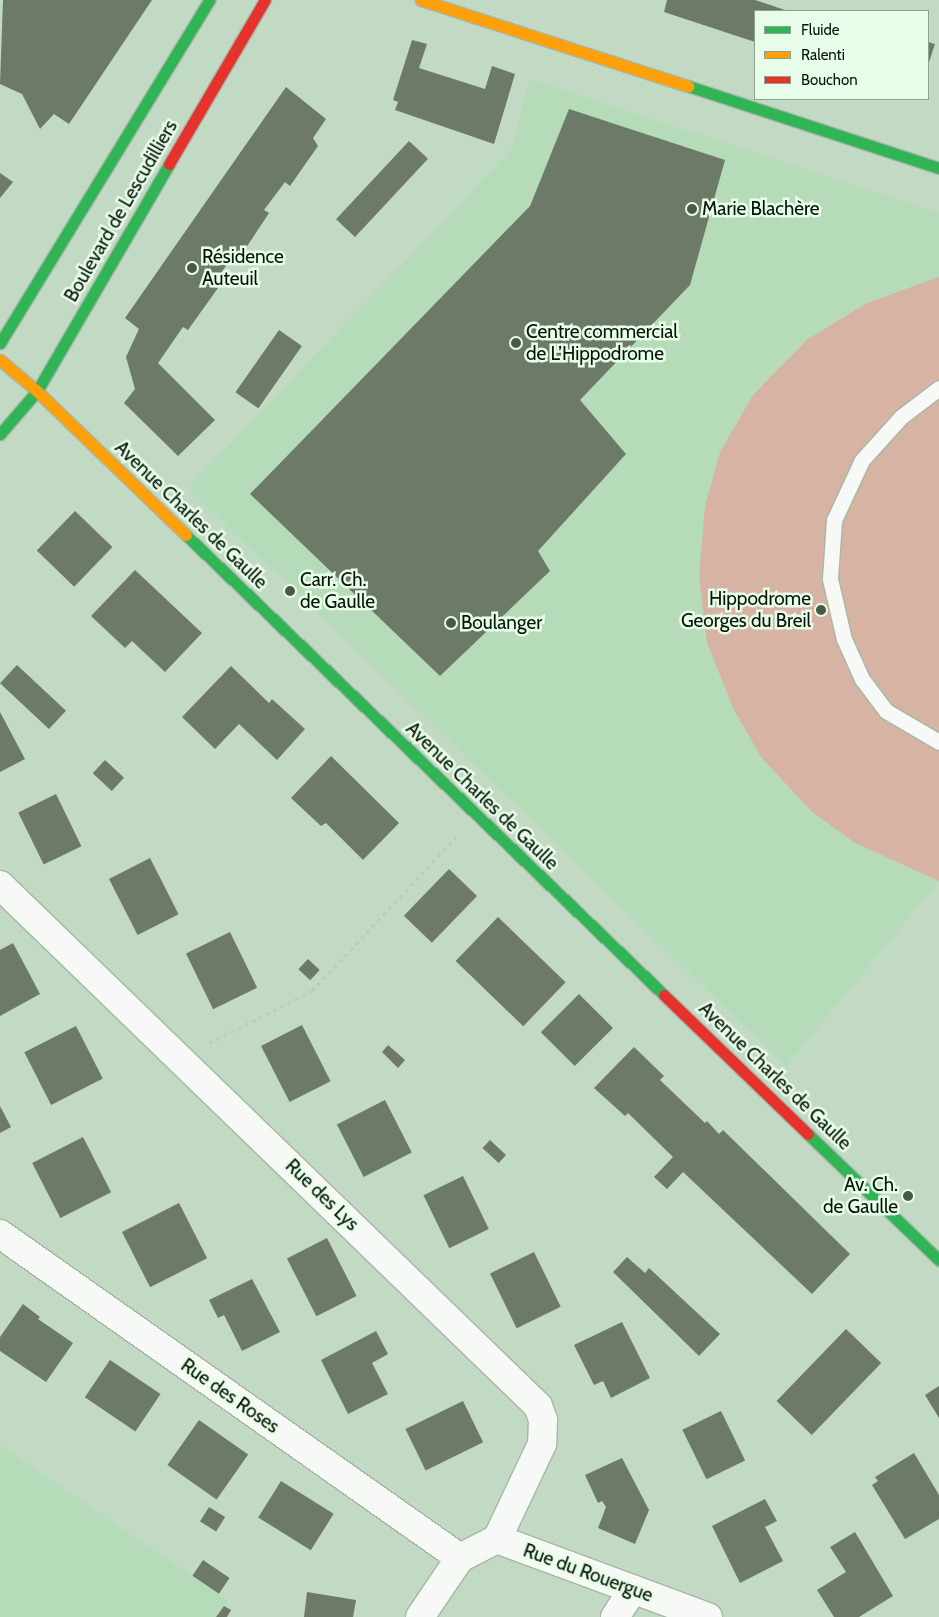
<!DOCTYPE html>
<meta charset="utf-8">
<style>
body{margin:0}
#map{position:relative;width:939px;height:1617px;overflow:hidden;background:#c2d9c3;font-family:Cabin,sans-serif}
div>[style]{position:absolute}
.built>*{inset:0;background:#b6dbb9}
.green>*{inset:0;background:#d7b3a4}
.building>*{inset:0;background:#6d7a68;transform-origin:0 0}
.path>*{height:3px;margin-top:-1.5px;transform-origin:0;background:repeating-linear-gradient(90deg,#c2c9c2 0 4px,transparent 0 8px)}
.roads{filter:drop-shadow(1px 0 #a6b7a6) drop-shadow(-1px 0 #a6b7a6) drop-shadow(0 1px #a6b7a6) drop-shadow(0 -1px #a6b7a6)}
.lane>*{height:15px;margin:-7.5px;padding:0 7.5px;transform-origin:7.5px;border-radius:7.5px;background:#f6f9f6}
.street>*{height:28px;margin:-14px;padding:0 14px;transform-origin:14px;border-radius:14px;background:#f6f9f6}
.fast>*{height:11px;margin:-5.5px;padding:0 5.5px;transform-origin:5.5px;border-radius:5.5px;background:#30b455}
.slow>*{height:11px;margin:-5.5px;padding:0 5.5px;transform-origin:5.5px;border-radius:5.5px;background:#ff9f0a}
.jam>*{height:11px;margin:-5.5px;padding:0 5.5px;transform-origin:5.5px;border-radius:5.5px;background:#e5322d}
.dots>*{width:14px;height:14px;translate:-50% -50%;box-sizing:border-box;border:2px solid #e8fde9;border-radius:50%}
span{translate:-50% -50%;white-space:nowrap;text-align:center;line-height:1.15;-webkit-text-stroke:5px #e8fde9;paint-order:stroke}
.poi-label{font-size:19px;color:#061407}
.left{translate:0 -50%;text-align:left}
.right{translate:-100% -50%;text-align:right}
.street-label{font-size:19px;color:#061407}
.legend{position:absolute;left:754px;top:10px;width:175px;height:90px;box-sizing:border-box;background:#e8fde9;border:1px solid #8ea08f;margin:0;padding:6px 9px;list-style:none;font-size:15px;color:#061407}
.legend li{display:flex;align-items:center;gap:10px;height:25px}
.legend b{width:25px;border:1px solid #8ea08f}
</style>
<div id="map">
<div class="built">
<div style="clip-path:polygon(530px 79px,939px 213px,939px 277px,867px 303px,812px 337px,753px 395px,720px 452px,705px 506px,699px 576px,707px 643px,733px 708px,855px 843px,939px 881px,786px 1066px,188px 488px,511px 150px)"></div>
<div style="clip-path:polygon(0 1445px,228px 1601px,217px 1617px,0 1617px)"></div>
</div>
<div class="green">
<div style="clip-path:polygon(939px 277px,939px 881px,855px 843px,811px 811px,761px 757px,733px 708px,707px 643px,699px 576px,705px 506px,720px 452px,753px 395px,808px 339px,867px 303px)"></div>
</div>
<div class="building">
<div style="clip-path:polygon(3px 0,152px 0,69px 124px,54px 114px,40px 129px,22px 94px,0 84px)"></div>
<div style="clip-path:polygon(667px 0,755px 0,788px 11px,755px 11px,755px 42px,664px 12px)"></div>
<div style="clip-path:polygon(412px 40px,427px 44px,419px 68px,485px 89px,492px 66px,515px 74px,494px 144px,395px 110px,398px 102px,393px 100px)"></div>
<div style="clip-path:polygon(928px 42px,935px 44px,928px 65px)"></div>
<div style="clip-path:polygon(286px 87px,326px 119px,313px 138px,318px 146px,290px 186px,285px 182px,264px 210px,269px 213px,240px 257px,235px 253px,214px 283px,218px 288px,188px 330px,183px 327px,158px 363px,215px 420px,178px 456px,124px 403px,135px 389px,126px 357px,139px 329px,125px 318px)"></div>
<div style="clip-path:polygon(569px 109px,725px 160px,690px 285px,580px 400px,626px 454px,538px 551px,550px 571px,440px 676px,250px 494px,530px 206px)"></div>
<div style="left:409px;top:141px;width:26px;height:107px;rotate:43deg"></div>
<div style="clip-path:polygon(0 173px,13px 182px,0 198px)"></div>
<div style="left:279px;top:330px;width:28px;height:76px;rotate:35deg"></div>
<div style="left:75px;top:511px;width:52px;height:55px;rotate:44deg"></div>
<div style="clip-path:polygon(135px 570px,202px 633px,165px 672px,132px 641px,125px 648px,91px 616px)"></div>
<div style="left:17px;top:665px;width:67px;height:25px;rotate:43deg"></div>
<div style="clip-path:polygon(231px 666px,269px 703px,272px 699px,305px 729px,277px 760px,239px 724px,215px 749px,182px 717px)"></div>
<div style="clip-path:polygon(0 712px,25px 759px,0 772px)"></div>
<div style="clip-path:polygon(331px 756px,399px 823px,363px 860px,326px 823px,321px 826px,291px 798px)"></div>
<div style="left:105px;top:760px;width:26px;height:18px;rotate:43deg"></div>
<div style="left:56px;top:794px;width:58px;height:42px;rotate:64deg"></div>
<div style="left:150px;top:858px;width:63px;height:46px;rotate:63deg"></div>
<div style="left:449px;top:869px;width:39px;height:65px;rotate:44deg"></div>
<div style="left:498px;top:917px;width:94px;height:61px;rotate:44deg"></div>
<div style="left:230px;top:932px;width:62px;height:49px;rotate:64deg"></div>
<div style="clip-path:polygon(13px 943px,40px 994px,0 1016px,0 950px)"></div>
<div style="left:308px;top:959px;width:16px;height:14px;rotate:43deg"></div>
<div style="left:579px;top:994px;width:48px;height:54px;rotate:45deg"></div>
<div style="left:302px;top:1025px;width:63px;height:46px;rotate:63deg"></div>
<div style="left:76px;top:1026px;width:59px;height:58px;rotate:63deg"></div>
<div style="clip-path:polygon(388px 1045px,405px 1060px,398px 1068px,382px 1052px)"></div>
<div style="clip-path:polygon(634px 1047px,664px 1076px,660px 1080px,705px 1123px,707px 1121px,719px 1134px,723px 1130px,850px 1254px,812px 1294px,683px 1172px,667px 1189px,654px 1177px,673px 1157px,628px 1113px,625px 1116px,594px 1088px)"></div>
<div style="left:385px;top:1100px;width:59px;height:54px;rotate:63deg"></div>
<div style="clip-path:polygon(0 1106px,11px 1127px,0 1133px)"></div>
<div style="left:83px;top:1137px;width:62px;height:57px;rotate:63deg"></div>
<div style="left:490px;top:1140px;width:22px;height:11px;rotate:43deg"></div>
<div style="left:463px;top:1176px;width:59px;height:44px;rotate:64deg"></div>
<div style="left:179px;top:1203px;width:62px;height:64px;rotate:63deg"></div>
<div style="left:327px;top:1238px;width:65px;height:45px;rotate:63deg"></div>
<div style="left:534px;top:1252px;width:61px;height:49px;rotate:64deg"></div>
<div style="clip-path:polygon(627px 1257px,645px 1273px,649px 1268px,720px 1334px,699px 1356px,613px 1272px)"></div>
<div style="clip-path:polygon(252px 1279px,280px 1332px,242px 1351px,224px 1315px,218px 1318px,209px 1300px)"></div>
<div style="clip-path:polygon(23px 1304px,40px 1317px,38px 1319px,73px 1343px,46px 1382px,0 1351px,0 1337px)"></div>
<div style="clip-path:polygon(622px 1322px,650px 1378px,611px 1398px,603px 1381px,594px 1385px,574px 1345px)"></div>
<div style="left:846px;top:1329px;width:49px;height:100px;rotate:44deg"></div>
<div style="clip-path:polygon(376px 1331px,388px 1354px,372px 1363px,388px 1394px,348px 1414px,321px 1360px)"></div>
<div style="left:110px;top:1360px;width:61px;height:45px;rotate:34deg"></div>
<div style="clip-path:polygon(939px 1386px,939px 1418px,925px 1395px)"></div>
<div style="left:463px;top:1401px;width:46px;height:64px;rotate:64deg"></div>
<div style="left:721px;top:1411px;width:55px;height:43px;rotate:64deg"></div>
<div style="left:199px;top:1420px;width:60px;height:55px;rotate:35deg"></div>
<div style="clip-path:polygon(914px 1453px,939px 1495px,939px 1519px,905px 1539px,872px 1485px,878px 1481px,875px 1477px)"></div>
<div style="clip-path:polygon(622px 1458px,649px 1510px,635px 1544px,598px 1528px,606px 1507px,602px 1501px,598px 1503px,585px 1475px)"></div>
<div style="left:281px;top:1481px;width:62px;height:43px;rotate:32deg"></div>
<div style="clip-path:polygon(765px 1499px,777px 1521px,765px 1527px,783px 1561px,740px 1583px,712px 1526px)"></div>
<div style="left:209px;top:1507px;width:19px;height:17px;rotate:32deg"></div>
<div style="clip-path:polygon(855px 1532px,893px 1596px,859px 1617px,834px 1617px,817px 1590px,846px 1572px,830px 1547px)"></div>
<div style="left:203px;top:1560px;width:32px;height:19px;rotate:34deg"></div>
<div style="clip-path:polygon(307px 1592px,356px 1600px,353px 1617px,304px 1617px)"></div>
<div style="clip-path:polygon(224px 1606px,231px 1610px,227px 1617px,216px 1617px)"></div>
</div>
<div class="path">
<div style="left:209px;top:1043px;width:115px;rotate:-26.8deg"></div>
<div style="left:312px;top:991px;width:211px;rotate:-46.9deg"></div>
</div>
<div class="roads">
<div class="lane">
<div style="left:939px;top:388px;width:48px;rotate:142.7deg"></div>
<div style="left:901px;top:417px;width:58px;rotate:132.2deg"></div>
<div style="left:862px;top:460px;width:66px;rotate:115deg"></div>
<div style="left:834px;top:520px;width:59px;rotate:93.9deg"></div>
<div style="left:830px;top:579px;width:62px;rotate:76.9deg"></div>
<div style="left:844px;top:639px;width:44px;rotate:65.8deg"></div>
<div style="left:862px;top:679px;width:40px;rotate:53deg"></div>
<div style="left:886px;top:711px;width:61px;rotate:30.3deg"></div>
</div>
<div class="street">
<div style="left:0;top:885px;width:749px;rotate:44.08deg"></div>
<div style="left:538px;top:1406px;width:15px;rotate:70deg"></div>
<div style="left:543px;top:1420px;width:24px;rotate:92deg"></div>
<div style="left:542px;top:1444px;width:105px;rotate:115.3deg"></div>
<div style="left:0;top:1234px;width:563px;rotate:35.16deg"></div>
<div style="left:497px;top:1539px;width:225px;rotate:20.3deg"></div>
<div style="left:420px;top:1617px;width:71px;rotate:-55.9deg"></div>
<div style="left:460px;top:1558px;width:42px;rotate:-27.2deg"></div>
<div style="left:615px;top:1617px;width:33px;rotate:-57deg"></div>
</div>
<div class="fast">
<div style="left:688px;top:86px;width:264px;rotate:18.1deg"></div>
<div style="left:0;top:343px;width:402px;rotate:-58.6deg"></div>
<div style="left:0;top:434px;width:57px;rotate:-49.3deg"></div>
<div style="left:37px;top:391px;width:263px;rotate:-59.8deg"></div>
<div style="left:186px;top:535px;width:663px;rotate:43.9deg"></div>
<div style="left:808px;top:1134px;width:182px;rotate:43.9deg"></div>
</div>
<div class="slow">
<div style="left:421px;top:0;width:281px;rotate:17.9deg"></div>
<div style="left:0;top:360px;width:48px;rotate:40deg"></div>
<div style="left:37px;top:391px;width:207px;rotate:44deg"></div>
</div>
<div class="jam">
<div style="left:169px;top:164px;width:190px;rotate:-59.7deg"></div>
<div style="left:664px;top:995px;width:200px;rotate:44deg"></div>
</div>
</div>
<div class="dots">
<div style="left:692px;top:209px;background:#485949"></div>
<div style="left:192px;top:268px;background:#485949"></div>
<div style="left:516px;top:343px;background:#485949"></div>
<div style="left:290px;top:591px;background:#485949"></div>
<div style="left:821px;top:610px;background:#485949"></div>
<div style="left:451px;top:623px;background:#485949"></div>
<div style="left:908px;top:1196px;background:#485949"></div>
</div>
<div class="poi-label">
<span class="left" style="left:702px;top:209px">Marie Blachère</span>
<span class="left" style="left:202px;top:268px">Résidence<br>Auteuil</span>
<span class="left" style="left:526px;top:343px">Centre commercial<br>de L’Hippodrome</span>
<span class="left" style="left:300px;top:591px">Carr. Ch.<br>de Gaulle</span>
<span class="right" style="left:811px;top:610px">Hippodrome<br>Georges du Breil</span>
<span class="left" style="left:461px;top:623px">Boulanger</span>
<span class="right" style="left:898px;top:1196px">Av. Ch.<br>de Gaulle</span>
</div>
<div class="street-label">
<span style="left:121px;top:211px;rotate:-60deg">Boulevard de Lescudilliers</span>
<span style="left:191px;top:515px;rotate:44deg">Avenue Charles de Gaulle</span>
<span style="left:482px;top:796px;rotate:44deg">Avenue Charles de Gaulle</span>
<span style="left:775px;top:1076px;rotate:44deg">Avenue Charles de Gaulle</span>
<span style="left:322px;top:1195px;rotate:44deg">Rue des Lys</span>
<span style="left:230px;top:1396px;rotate:35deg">Rue des Roses</span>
<span style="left:588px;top:1573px;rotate:20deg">Rue du Rouergue</span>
</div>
<ul class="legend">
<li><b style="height:6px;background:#30b455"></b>Fluide</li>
<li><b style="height:6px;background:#ff9f0a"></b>Ralenti</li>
<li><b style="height:6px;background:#e5322d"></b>Bouchon</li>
</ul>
</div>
